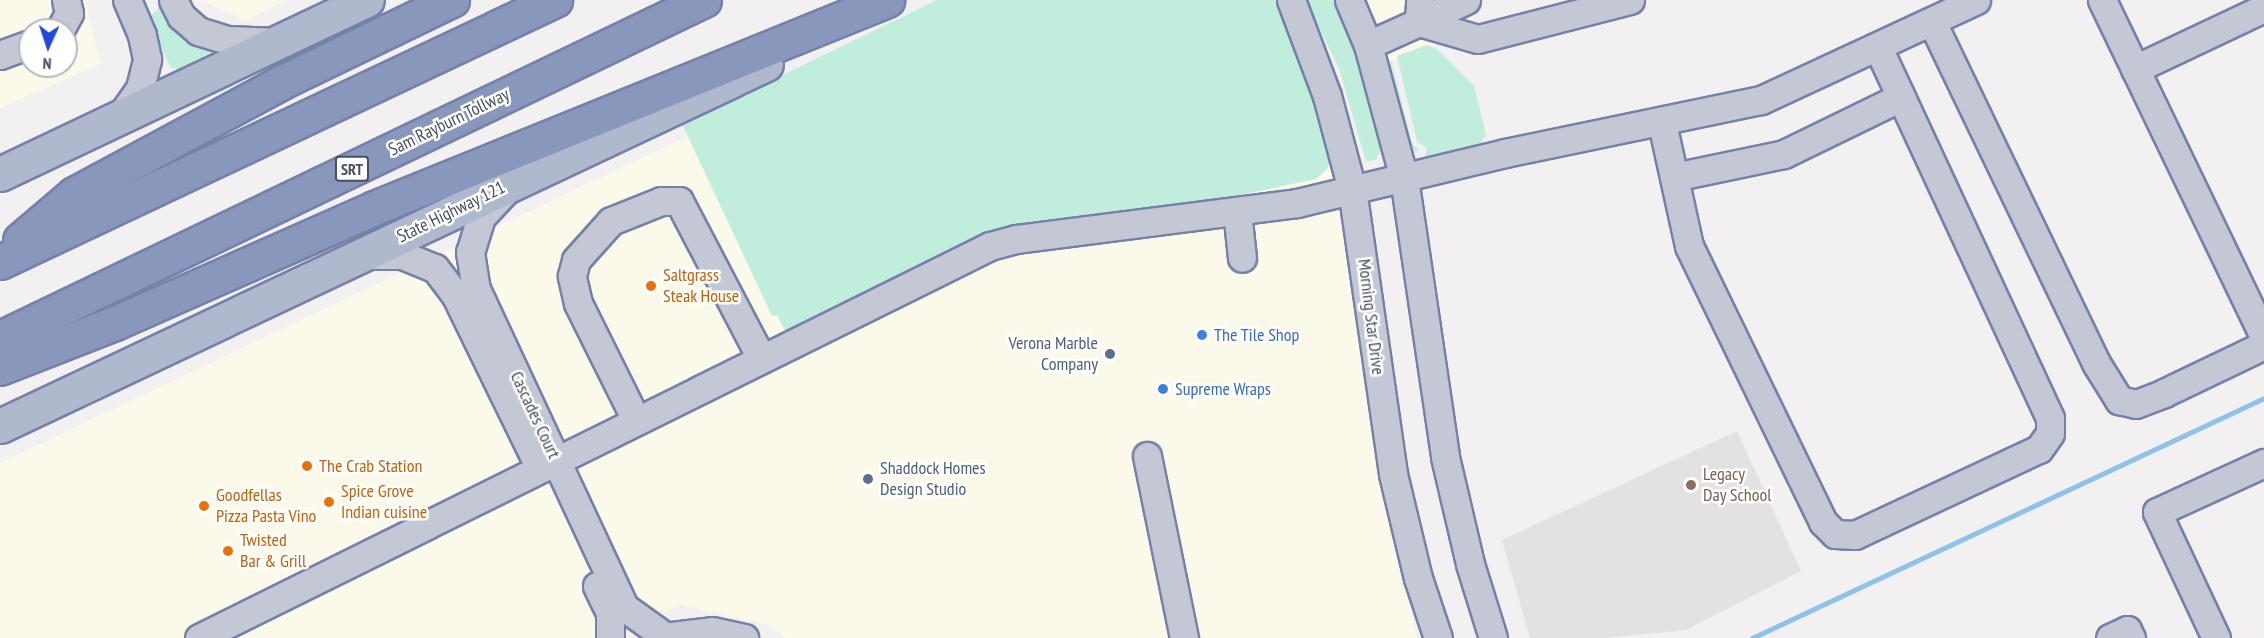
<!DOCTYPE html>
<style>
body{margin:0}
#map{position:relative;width:2264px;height:638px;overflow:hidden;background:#f2f0f0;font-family:"PT Sans Narrow",sans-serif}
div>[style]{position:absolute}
.commercial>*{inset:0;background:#fbfaea}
.education>*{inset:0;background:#e3e1e1}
.green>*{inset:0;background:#c0eddc}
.stream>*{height:5px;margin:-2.5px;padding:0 2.5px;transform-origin:2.5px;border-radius:2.5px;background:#8fc2e8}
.roads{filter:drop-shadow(2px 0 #7581a8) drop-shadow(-2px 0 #7581a8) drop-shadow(0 2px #7581a8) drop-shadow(0 -2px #7581a8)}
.minor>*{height:27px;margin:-13.5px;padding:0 13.5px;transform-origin:13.5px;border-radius:13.5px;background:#c4c8d4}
.major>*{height:33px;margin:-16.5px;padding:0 16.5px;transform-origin:16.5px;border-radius:16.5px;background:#b0b8cd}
.highway>*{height:33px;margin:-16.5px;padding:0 16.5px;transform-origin:16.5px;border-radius:16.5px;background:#8997bc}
.dots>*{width:16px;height:16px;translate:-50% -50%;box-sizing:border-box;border:3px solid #fff;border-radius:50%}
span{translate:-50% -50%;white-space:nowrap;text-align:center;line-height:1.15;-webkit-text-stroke:5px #fff;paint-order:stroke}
.shield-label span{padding:2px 4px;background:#fff;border:2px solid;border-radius:4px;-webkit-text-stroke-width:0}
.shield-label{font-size:16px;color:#484e5c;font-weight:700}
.street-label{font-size:18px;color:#484e5c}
.food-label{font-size:18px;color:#c56008}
.left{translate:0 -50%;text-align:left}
.shop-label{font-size:18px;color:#366cbe}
.service-label{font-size:18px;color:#4e5e75}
.right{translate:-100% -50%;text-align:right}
.education-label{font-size:18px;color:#785e54}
.north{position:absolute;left:18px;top:18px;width:60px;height:60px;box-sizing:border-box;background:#fff;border:2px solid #b6b8be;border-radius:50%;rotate:183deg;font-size:16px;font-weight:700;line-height:24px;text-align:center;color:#484e5c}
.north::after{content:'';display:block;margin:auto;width:21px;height:27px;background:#2148db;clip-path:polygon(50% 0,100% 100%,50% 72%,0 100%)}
</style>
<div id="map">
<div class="commercial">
<div style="clip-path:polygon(evenodd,0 0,85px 0,100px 64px,0 108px,0 0,30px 30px,66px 30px,66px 66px,30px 66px,30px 30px)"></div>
<div style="clip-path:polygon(201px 0,287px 0,245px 20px)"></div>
<div style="clip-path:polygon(974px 0,1314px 102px,1350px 240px,1375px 451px,1417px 638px,786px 638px,769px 625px,680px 605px,608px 638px,0 638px,0 463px)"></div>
<div style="clip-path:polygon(1359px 0,1481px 0,1452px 13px,1434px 45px,1386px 64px)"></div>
</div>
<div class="education">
<div style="clip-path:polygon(1737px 431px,1801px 571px,1686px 630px,1605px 638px,1530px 638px,1502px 540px)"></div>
</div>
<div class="green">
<div style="clip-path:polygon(937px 0,1281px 0,1317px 98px,1332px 157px,1327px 169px,1316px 179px,1192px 205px,1010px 227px,979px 238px,785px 331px,777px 315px,772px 316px,682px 124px)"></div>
<div style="clip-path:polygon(1305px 0,1338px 0,1360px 57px,1384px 143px,1376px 160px,1366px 161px,1364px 155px,1339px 68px)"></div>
<div style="clip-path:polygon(159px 8px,166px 9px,211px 47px,210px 53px,178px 69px,171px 68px,147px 19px)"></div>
<div style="clip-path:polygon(1427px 45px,1437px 49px,1474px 86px,1486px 135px,1477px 148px,1425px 158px,1427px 148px,1417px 142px,1397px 56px)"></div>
<div style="clip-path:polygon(1391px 60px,1412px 143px,1419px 150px,1416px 152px,1408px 145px,1388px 67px)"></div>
</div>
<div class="stream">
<div style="left:1752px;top:638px;width:565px;rotate:-25.11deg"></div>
</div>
<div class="roads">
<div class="minor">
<div style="left:173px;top:0;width:18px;rotate:63deg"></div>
<div style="left:181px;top:16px;width:23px;rotate:41deg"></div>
<div style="left:198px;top:31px;width:31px;rotate:17deg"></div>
<div style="left:228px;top:40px;width:50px;rotate:2.3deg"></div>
<div style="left:1291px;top:0;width:103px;rotate:69.4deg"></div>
<div style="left:1327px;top:96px;width:96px;rotate:75deg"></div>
<div style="left:1352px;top:189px;width:288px;rotate:81.8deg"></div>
<div style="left:1393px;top:474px;width:107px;rotate:76.5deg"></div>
<div style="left:1418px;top:578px;width:63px;rotate:71.6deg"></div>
<div style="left:1349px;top:0;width:49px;rotate:67.1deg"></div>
<div style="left:1368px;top:45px;width:138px;rotate:74.9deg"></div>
<div style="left:1404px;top:178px;width:282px;rotate:81.6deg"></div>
<div style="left:1445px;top:457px;width:110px;rotate:76.8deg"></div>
<div style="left:1470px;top:564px;width:77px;rotate:72.7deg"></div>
<div style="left:2102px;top:0;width:374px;rotate:64.3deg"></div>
<div style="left:1419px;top:22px;width:61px;rotate:16.1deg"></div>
<div style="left:1478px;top:39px;width:157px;rotate:-14.4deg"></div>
<div style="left:1419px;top:22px;width:52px;rotate:-25.1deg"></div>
<div style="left:1932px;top:22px;width:378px;rotate:64.3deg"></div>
<div style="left:2096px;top:363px;width:44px;rotate:58.1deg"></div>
<div style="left:2119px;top:400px;width:17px;rotate:13deg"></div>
<div style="left:2136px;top:404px;width:30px;rotate:-21deg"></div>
<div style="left:2164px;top:393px;width:111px;rotate:-25.6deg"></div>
<div style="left:60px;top:30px;width:19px;rotate:-62deg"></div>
<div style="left:69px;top:13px;width:13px;rotate:-103deg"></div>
<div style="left:1368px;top:45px;width:56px;rotate:-24.3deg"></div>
<div style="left:1419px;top:22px;width:22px;rotate:-87deg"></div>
<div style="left:0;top:55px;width:32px;rotate:-20deg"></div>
<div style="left:2135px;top:69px;width:143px;rotate:-25.3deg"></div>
<div style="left:120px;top:117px;width:35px;rotate:-55deg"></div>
<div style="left:140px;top:88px;width:30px;rotate:-76deg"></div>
<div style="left:147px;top:59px;width:25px;rotate:-102deg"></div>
<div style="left:142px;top:35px;width:38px;rotate:-113deg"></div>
<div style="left:1662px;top:123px;width:126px;rotate:77.6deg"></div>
<div style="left:1689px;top:246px;width:307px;rotate:64.1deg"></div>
<div style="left:1823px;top:522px;width:17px;rotate:45deg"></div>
<div style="left:1835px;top:534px;width:20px;rotate:3deg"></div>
<div style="left:1855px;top:535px;width:203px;rotate:-25.1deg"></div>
<div style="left:2039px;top:449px;width:19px;rotate:-55deg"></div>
<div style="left:2050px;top:433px;width:15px;rotate:-90deg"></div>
<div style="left:2050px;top:418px;width:408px;rotate:-114.9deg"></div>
<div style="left:1674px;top:177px;width:112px;rotate:-11.8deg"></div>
<div style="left:1784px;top:154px;width:130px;rotate:-26deg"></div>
<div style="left:508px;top:188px;width:40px;rotate:133deg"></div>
<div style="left:481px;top:217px;width:37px;rotate:107deg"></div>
<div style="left:470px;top:252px;width:37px;rotate:81deg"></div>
<div style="left:476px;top:289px;width:351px;rotate:65deg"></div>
<div style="left:624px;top:607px;width:48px;rotate:35.7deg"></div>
<div style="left:1237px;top:211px;width:47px;rotate:83.9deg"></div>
<div style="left:365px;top:255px;width:37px"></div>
<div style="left:402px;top:255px;width:35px;rotate:22deg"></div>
<div style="left:435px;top:268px;width:35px;rotate:53deg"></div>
<div style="left:456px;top:296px;width:185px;rotate:64deg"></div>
<div style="left:636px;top:420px;width:131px;rotate:-116.4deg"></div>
<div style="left:578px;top:303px;width:28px;rotate:-103deg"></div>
<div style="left:572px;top:276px;width:16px;rotate:-76deg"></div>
<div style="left:576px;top:260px;width:52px;rotate:-48.1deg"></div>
<div style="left:611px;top:221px;width:54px;rotate:-21.8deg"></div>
<div style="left:661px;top:201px;width:18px"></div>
<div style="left:679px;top:201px;width:177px;rotate:62.4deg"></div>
<div style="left:1147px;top:456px;width:186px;rotate:78.5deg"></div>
<div style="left:597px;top:586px;width:30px;rotate:64deg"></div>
<div style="left:610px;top:613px;width:25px;rotate:90deg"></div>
<div style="left:199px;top:638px;width:883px;rotate:-26.36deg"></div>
<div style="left:990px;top:246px;width:28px;rotate:-15deg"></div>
<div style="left:1017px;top:239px;width:282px;rotate:-7.3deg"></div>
<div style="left:1297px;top:203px;width:214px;rotate:-13.5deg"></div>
<div style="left:1505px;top:153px;width:261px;rotate:-11.7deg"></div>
<div style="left:1761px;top:100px;width:237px;rotate:-24.9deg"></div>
<div style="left:656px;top:638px;width:56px;rotate:-7.1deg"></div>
<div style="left:712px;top:631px;width:33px;rotate:12deg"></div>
<div style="left:2110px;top:638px;width:19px;rotate:-25deg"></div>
<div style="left:2127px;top:630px;width:9px;rotate:63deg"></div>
<div style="left:2216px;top:638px;width:139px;rotate:-115.1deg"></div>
<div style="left:2157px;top:512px;width:118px;rotate:-24.6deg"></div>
</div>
<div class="major">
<div style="left:0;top:174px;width:406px;rotate:-25.4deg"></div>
<div style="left:0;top:426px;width:847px;rotate:-25.29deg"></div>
</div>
<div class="highway">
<div style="left:20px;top:240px;width:71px;rotate:-40.4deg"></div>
<div style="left:74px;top:194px;width:236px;rotate:-28.3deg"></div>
<div style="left:282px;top:82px;width:189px;rotate:-25.8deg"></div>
<div style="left:0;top:262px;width:614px;rotate:-25.27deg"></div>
<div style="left:0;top:338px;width:781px;rotate:-25.65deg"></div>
<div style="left:0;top:368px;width:123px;rotate:-21.4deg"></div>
<div style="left:115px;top:323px;width:283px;rotate:-23.9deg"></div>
<div style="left:374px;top:208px;width:554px;rotate:-22.07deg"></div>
</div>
</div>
<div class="dots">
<div style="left:651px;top:286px;background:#e8710a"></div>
<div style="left:1202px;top:335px;background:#3f7fe0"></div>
<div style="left:1110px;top:354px;background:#5c6f8a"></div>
<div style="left:1163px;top:389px;background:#3f7fe0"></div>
<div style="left:307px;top:466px;background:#e8710a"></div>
<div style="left:868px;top:479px;background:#5c6f8a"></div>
<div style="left:1691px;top:485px;background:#8d6e63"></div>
<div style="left:329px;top:502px;background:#e8710a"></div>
<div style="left:204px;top:506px;background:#e8710a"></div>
<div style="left:228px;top:551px;background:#e8710a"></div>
</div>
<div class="shield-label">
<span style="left:352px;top:169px">SRT</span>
</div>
<div class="street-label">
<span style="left:449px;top:122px;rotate:-26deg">Sam Rayburn Tollway</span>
<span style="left:451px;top:212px;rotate:-26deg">State Highway 121</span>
<span style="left:1371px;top:317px;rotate:83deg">Morning Star Drive</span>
<span style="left:535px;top:415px;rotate:65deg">Cascades Court</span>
</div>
<div class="food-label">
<span class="left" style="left:663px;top:286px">Saltgrass<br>Steak House</span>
<span class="left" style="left:319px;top:466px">The Crab Station</span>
<span class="left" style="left:341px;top:502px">Spice Grove<br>Indian cuisine</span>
<span class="left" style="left:216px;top:506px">Goodfellas<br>Pizza Pasta Vino</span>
<span class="left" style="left:240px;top:551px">Twisted<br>Bar &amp; Grill</span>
</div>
<div class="shop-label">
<span class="left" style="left:1214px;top:335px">The Tile Shop</span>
<span class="left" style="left:1175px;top:389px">Supreme Wraps</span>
</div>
<div class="service-label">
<span class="right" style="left:1098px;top:354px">Verona Marble<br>Company</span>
<span class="left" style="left:880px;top:479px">Shaddock Homes<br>Design Studio</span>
</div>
<div class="education-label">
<span class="left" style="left:1703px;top:485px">Legacy<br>Day School</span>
</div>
<div class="north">N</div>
</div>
